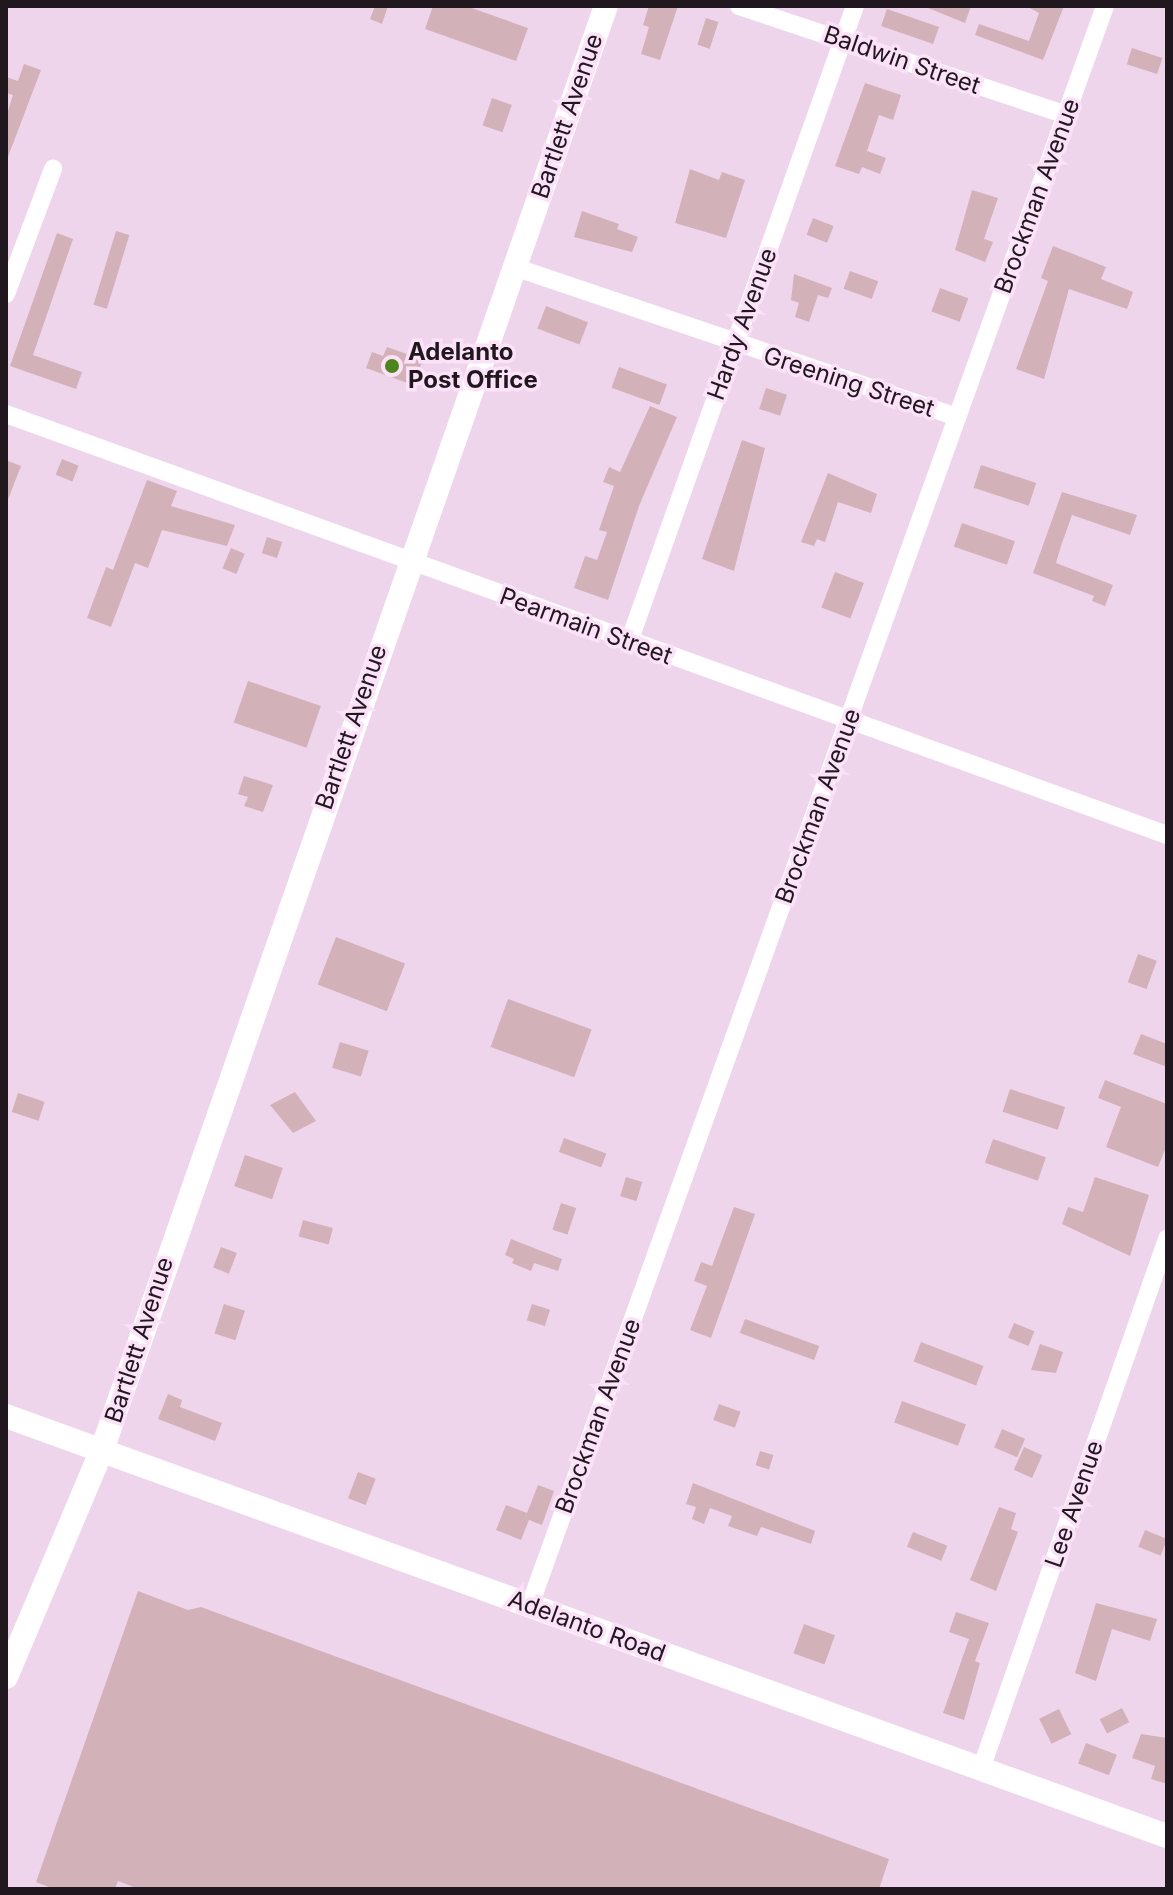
<!DOCTYPE html>
<style>
body{margin:0}
#map{position:relative;width:1173px;height:1895px;overflow:hidden;background:#efd5eb;font-family:Inter,sans-serif}
div>[style]{position:absolute}
.building>*{inset:0;background:#d3b1b8;transform-origin:0 0}
.street>*{height:18px;margin:-9px;padding:0 9px;transform-origin:9px;border-radius:9px;background:#fff}
.secondary>*{height:24px;margin:-12px;padding:0 12px;transform-origin:12px;border-radius:12px;background:#fff}
.dots>*{width:22px;height:22px;translate:-50% -50%;box-sizing:border-box;border:4px solid #fce2f8;border-radius:50%}
span{translate:-50% -50%;white-space:nowrap;text-align:center;line-height:1.15;-webkit-text-stroke:7px #fce2f8;paint-order:stroke}
.street-label{font-size:24px;color:#20171f}
.poi-label{font-size:24px;color:#20171f;font-weight:700}
.left{translate:0 -50%;text-align:left}
.frame{position:absolute;inset:0;border:8px solid #20171f;pointer-events:none}
</style>
<div id="map">
<div class="building">
<div style="clip-path:polygon(375px 6px,388px 6px,382px 24px,370px 19px)"></div>
<div style="clip-path:polygon(433px 6px,466px 6px,528px 28px,516px 61px,425px 29px)"></div>
<div style="clip-path:polygon(649px 6px,678px 6px,660px 60px,641px 54px,649px 27px,643px 25px)"></div>
<div style="clip-path:polygon(923px 6px,971px 6px,965px 23px)"></div>
<div style="clip-path:polygon(1026px 6px,1064px 6px,1043px 60px,975px 35px,979px 24px,1029px 41px,1039px 13px)"></div>
<div style="left:887px;top:9px;width:55px;height:18px;rotate:19deg"></div>
<div style="left:706px;top:18px;width:13px;height:28px;rotate:18deg"></div>
<div style="left:1132px;top:48px;width:32px;height:17px;rotate:18deg"></div>
<div style="clip-path:polygon(24px 64px,41px 70px,6px 162px,6px 117px,13px 95px,6px 93px,6px 77px,18px 81px)"></div>
<div style="clip-path:polygon(865px 83px,901px 95px,893px 120px,879px 115px,867px 151px,886px 158px,880px 174px,862px 167px,859px 174px,835px 166px)"></div>
<div style="left:492px;top:98px;width:21px;height:29px;rotate:19deg"></div>
<div style="clip-path:polygon(690px 169px,719px 180px,722px 172px,745px 180px,726px 238px,675px 223px)"></div>
<div style="clip-path:polygon(972px 190px,998px 198px,984px 239px,993px 242px,985px 262px,955px 250px)"></div>
<div style="clip-path:polygon(582px 211px,619px 224px,617px 229px,638px 237px,632px 252px,574px 237px)"></div>
<div style="left:813px;top:218px;width:22px;height:18px;rotate:21deg"></div>
<div style="left:116px;top:231px;width:14px;height:77px;rotate:17deg"></div>
<div style="clip-path:polygon(57px 233px,73px 239px,33px 355px,82px 372px,76px 389px,10px 366px)"></div>
<div style="clip-path:polygon(1053px 246px,1106px 267px,1101px 279px,1133px 292px,1127px 309px,1069px 289px,1044px 379px,1016px 369px,1048px 281px,1041px 278px)"></div>
<div style="left:850px;top:271px;width:30px;height:19px;rotate:20deg"></div>
<div style="clip-path:polygon(794px 274px,832px 288px,828px 298px,818px 295px,809px 322px,795px 317px,799px 303px,791px 300px)"></div>
<div style="left:940px;top:288px;width:30px;height:25px;rotate:20deg"></div>
<div style="left:546px;top:306px;width:45px;height:24px;rotate:21deg"></div>
<div style="clip-path:polygon(387px 347px,424px 360px,410px 384px,366px 368px,372px 352px,383px 356px)"></div>
<div style="left:619px;top:367px;width:51px;height:22px;rotate:20deg"></div>
<div style="left:766px;top:388px;width:22px;height:22px;rotate:18deg"></div>
<div style="clip-path:polygon(650px 406px,677px 417px,639px 506px,608px 600px,574px 588px,585px 556px,597px 560px,607px 532px,599px 530px,614px 486px,603px 482px,609px 467px,620px 472px)"></div>
<div style="clip-path:polygon(742px 440px,765px 448px,734px 571px,702px 559px)"></div>
<div style="left:62px;top:459px;width:18px;height:17px;rotate:22deg"></div>
<div style="clip-path:polygon(6px 460px,21px 466px,7px 502px,6px 502px)"></div>
<div style="left:981px;top:465px;width:58px;height:24px;rotate:18deg"></div>
<div style="clip-path:polygon(828px 473px,877px 494px,871px 513px,838px 502px,825px 542px,817px 539px,814px 546px,801px 542px)"></div>
<div style="clip-path:polygon(147px 480px,177px 491px,171px 506px,235px 525px,227px 546px,162px 530px,148px 568px,135px 563px,111px 627px,87px 618px,106px 567px,113px 570px)"></div>
<div style="clip-path:polygon(1062px 492px,1137px 515px,1130px 535px,1072px 515px,1061px 546px,1056px 563px,1113px 585px,1105px 606px,1092px 601px,1094px 596px,1033px 573px)"></div>
<div style="left:962px;top:523px;width:56px;height:25px;rotate:19deg"></div>
<div style="left:267px;top:537px;width:16px;height:17px;rotate:18deg"></div>
<div style="left:231px;top:548px;width:15px;height:22px;rotate:23deg"></div>
<div style="left:835px;top:572px;width:31px;height:38px;rotate:21deg"></div>
<div style="left:248px;top:681px;width:77px;height:44px;rotate:19deg"></div>
<div style="clip-path:polygon(244px 776px,273px 785px,263px 812px,244px 806px,248px 797px,238px 794px)"></div>
<div style="left:336px;top:937px;width:74px;height:51px;rotate:21deg"></div>
<div style="left:1138px;top:954px;width:20px;height:30px;rotate:20deg"></div>
<div style="left:508px;top:999px;width:89px;height:51px;rotate:20deg"></div>
<div style="clip-path:polygon(1141px 1034px,1167px 1044px,1167px 1067px,1133px 1054px)"></div>
<div style="left:340px;top:1042px;width:30px;height:27px;rotate:17deg"></div>
<div style="clip-path:polygon(1105px 1080px,1167px 1104px,1167px 1145px,1158px 1167px,1106px 1147px,1121px 1107px,1098px 1098px)"></div>
<div style="left:1010px;top:1089px;width:58px;height:24px;rotate:18deg"></div>
<div style="clip-path:polygon(295px 1092px,316px 1121px,293px 1133px,270px 1105px)"></div>
<div style="left:18px;top:1093px;width:28px;height:20px;rotate:18deg"></div>
<div style="left:564px;top:1138px;width:45px;height:15px;rotate:20deg"></div>
<div style="left:993px;top:1139px;width:56px;height:25px;rotate:19deg"></div>
<div style="left:245px;top:1155px;width:40px;height:33px;rotate:19deg"></div>
<div style="left:626px;top:1177px;width:17px;height:20px;rotate:17deg"></div>
<div style="clip-path:polygon(1095px 1177px,1149px 1195px,1130px 1256px,1062px 1224px,1068px 1207px,1083px 1212px)"></div>
<div style="left:561px;top:1203px;width:16px;height:28px;rotate:18deg"></div>
<div style="clip-path:polygon(734px 1207px,755px 1214px,711px 1338px,690px 1330px,707px 1286px,694px 1281px,701px 1262px,712px 1266px)"></div>
<div style="left:303px;top:1220px;width:31px;height:17px;rotate:15deg"></div>
<div style="clip-path:polygon(511px 1239px,562px 1259px,558px 1271px,534px 1263px,531px 1271px,512px 1263px,514px 1259px,505px 1255px)"></div>
<div style="left:221px;top:1247px;width:17px;height:22px;rotate:21deg"></div>
<div style="left:224px;top:1304px;width:22px;height:31px;rotate:18deg"></div>
<div style="left:532px;top:1304px;width:19px;height:17px;rotate:18deg"></div>
<div style="left:745px;top:1319px;width:79px;height:15px;rotate:20deg"></div>
<div style="left:1014px;top:1323px;width:22px;height:16px;rotate:22deg"></div>
<div style="left:921px;top:1342px;width:67px;height:21px;rotate:21deg"></div>
<div style="clip-path:polygon(1040px 1344px,1063px 1352px,1056px 1373px,1031px 1370px)"></div>
<div style="clip-path:polygon(168px 1394px,182px 1400px,180px 1407px,222px 1423px,215px 1441px,158px 1419px)"></div>
<div style="left:902px;top:1401px;width:68px;height:23px;rotate:20deg"></div>
<div style="left:719px;top:1404px;width:23px;height:17px;rotate:20deg"></div>
<div style="left:1002px;top:1429px;width:25px;height:20px;rotate:23deg"></div>
<div style="left:1024px;top:1447px;width:20px;height:25px;rotate:24deg"></div>
<div style="left:760px;top:1451px;width:14px;height:15px;rotate:17deg"></div>
<div style="left:358px;top:1472px;width:19px;height:28px;rotate:21deg"></div>
<div style="clip-path:polygon(693px 1483px,815px 1531px,811px 1544px,761px 1527px,757px 1536px,728px 1526px,732px 1516px,710px 1508px,704px 1524px,692px 1519px,696px 1507px,686px 1504px)"></div>
<div style="clip-path:polygon(538px 1485px,554px 1491px,542px 1525px,529px 1520px,521px 1540px,496px 1530px,506px 1505px,527px 1513px)"></div>
<div style="clip-path:polygon(999px 1507px,1016px 1513px,1011px 1529px,1018px 1532px,996px 1591px,970px 1580px)"></div>
<div style="left:1145px;top:1530px;width:24px;height:18px;rotate:22deg"></div>
<div style="left:913px;top:1532px;width:37px;height:16px;rotate:22deg"></div>
<div style="clip-path:polygon(138px 1591px,188px 1610px,201px 1607px,889px 1859px,879px 1889px,139px 1889px,118px 1881px,115px 1889px,54px 1889px,36px 1882px)"></div>
<div style="clip-path:polygon(1096px 1603px,1157px 1619px,1150px 1641px,1112px 1629px,1096px 1681px,1075px 1673px)"></div>
<div style="clip-path:polygon(956px 1612px,989px 1623px,975px 1661px,980px 1663px,964px 1720px,943px 1713px,969px 1639px,949px 1632px)"></div>
<div style="left:804px;top:1624px;width:33px;height:31px;rotate:20deg"></div>
<div style="left:1122px;top:1708px;width:16px;height:25px;rotate:63deg"></div>
<div style="left:1059px;top:1709px;width:28px;height:22px;rotate:64deg"></div>
<div style="clip-path:polygon(1141px 1734px,1167px 1738px,1167px 1784px,1151px 1779px,1155px 1766px,1132px 1758px)"></div>
<div style="left:1086px;top:1743px;width:33px;height:22px;rotate:21deg"></div>
</div>
<div class="street">
<div style="left:739px;top:6px;width:345px;rotate:18.4deg"></div>
<div style="left:514px;top:267px;width:468px;rotate:18.7deg"></div>
<div style="left:6px;top:294px;width:134px;rotate:-69.4deg"></div>
<div style="left:6px;top:414px;width:1235px;rotate:19.93deg"></div>
<div style="left:629px;top:642px;width:675px;rotate:-70.44deg"></div>
<div style="left:530px;top:1605px;width:1699px;rotate:-70.22deg"></div>
<div style="left:981px;top:1769px;width:562px;rotate:-70.66deg"></div>
</div>
<div class="secondary">
<div style="left:6px;top:1416px;width:1235px;rotate:19.89deg"></div>
<div style="left:6px;top:1677px;width:246px;rotate:-67.1deg"></div>
<div style="left:102px;top:1450px;width:1529px;rotate:-70.76deg"></div>
</div>
<div class="dots">
<div style="left:392px;top:366px;background:#4e841c"></div>
</div>
<div class="street-label">
<span style="left:902px;top:60px;rotate:19deg">Baldwin Street</span>
<span style="left:567px;top:116px;rotate:-71deg">Bartlett Avenue</span>
<span style="left:1037px;top:196px;rotate:-70deg">Brockman Avenue</span>
<span style="left:742px;top:324px;rotate:-70deg">Hardy Avenue</span>
<span style="left:849px;top:382px;rotate:18deg">Greening Street</span>
<span style="left:586px;top:626px;rotate:20deg">Pearmain Street</span>
<span style="left:351px;top:727px;rotate:-71deg">Bartlett Avenue</span>
<span style="left:818px;top:806px;rotate:-70deg">Brockman Avenue</span>
<span style="left:139px;top:1340px;rotate:-72deg">Bartlett Avenue</span>
<span style="left:598px;top:1416px;rotate:-70deg">Brockman Avenue</span>
<span style="left:1074px;top:1504px;rotate:-71deg">Lee Avenue</span>
<span style="left:587px;top:1626px;rotate:20deg">Adelanto Road</span>
</div>
<div class="poi-label">
<span class="left" style="left:408px;top:366px">Adelanto<br>Post Office</span>
</div>
<div class="frame"></div>
</div>
